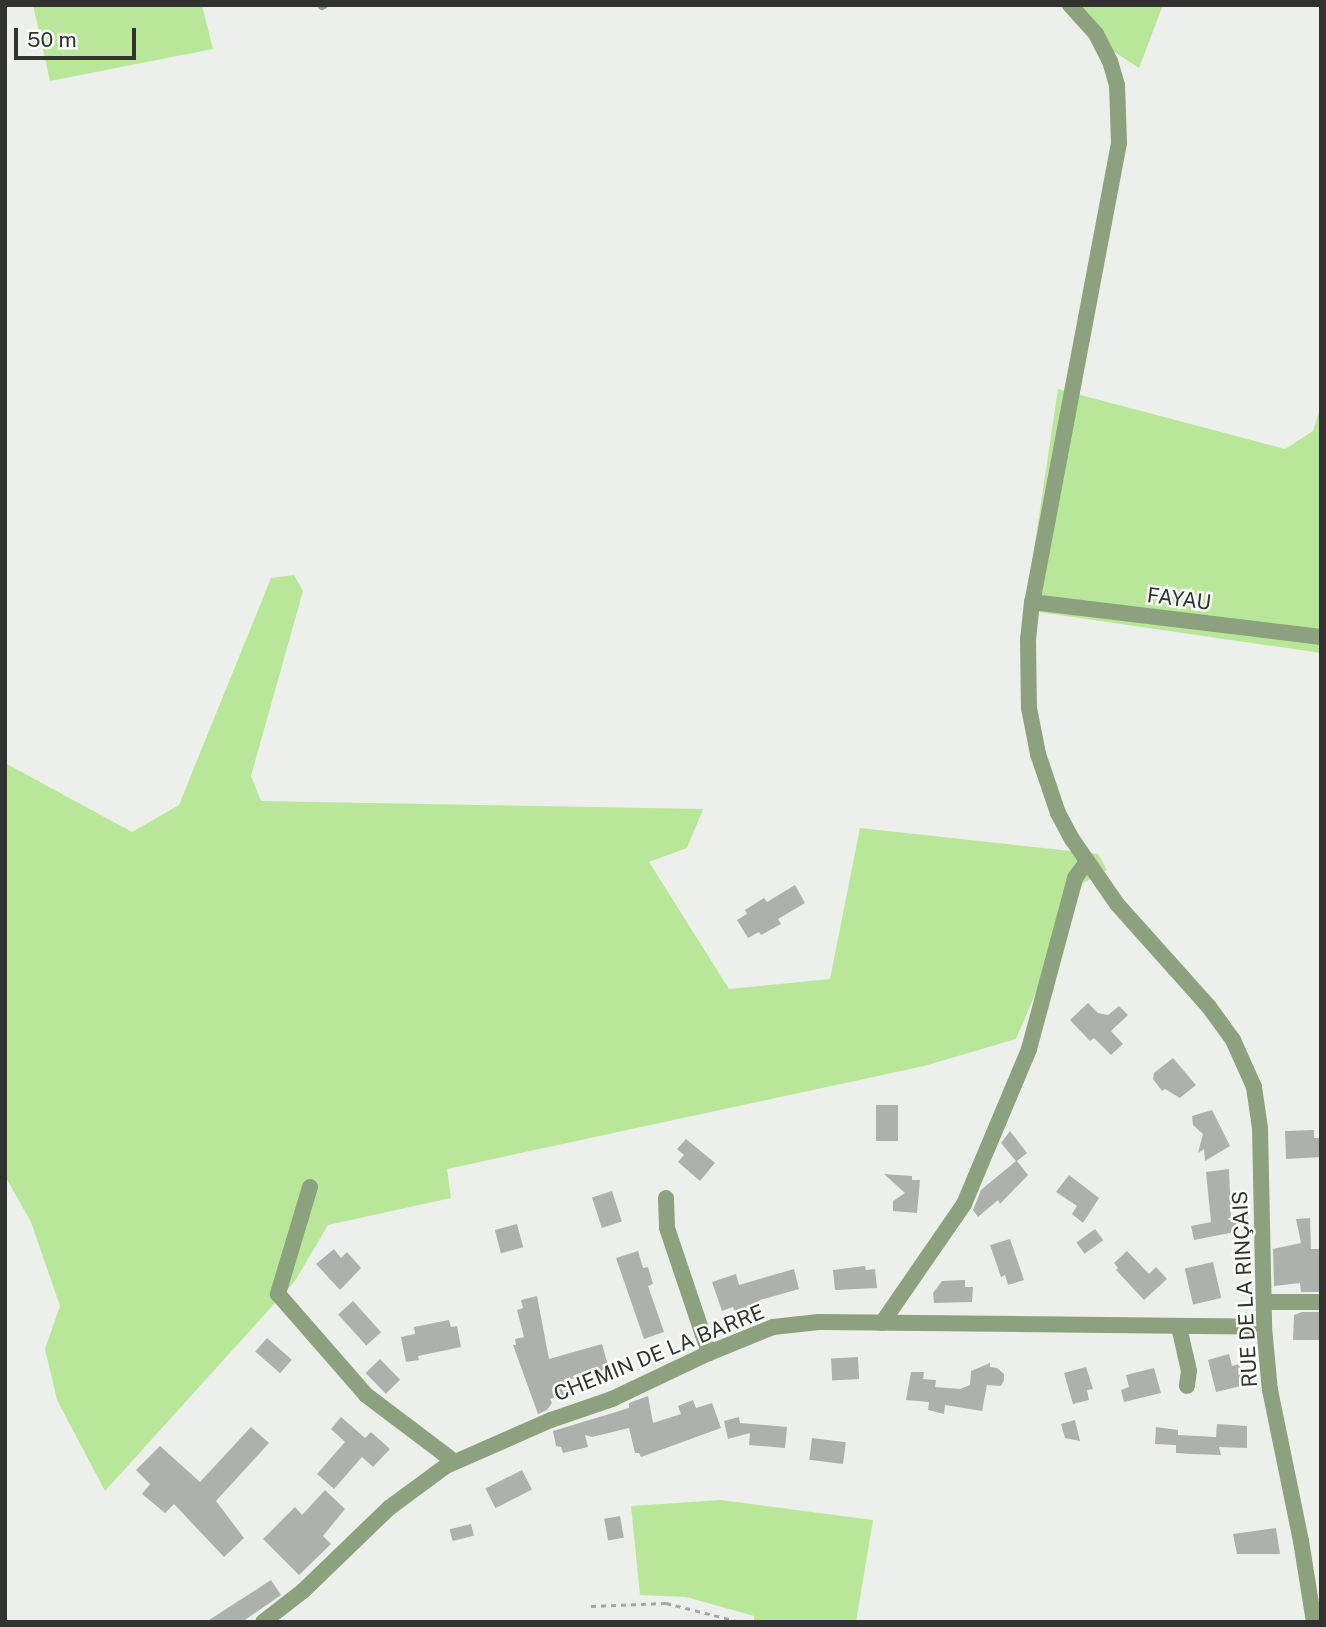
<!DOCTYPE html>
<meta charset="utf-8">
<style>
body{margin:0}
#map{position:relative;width:1326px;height:1627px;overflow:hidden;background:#edf0ea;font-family:"Public Sans",sans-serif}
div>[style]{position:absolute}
.green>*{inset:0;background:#b8e79a}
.building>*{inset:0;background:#adb1ab;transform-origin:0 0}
.path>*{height:2.5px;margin-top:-1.25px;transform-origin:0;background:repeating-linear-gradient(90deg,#a5a7a3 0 5px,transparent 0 10px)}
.service>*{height:8px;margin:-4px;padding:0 4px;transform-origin:4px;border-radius:4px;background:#8ca27e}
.minor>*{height:16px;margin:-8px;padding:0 8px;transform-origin:8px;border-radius:8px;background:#8ca27e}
span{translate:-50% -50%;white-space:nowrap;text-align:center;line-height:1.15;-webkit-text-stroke:5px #fafef8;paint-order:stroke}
.street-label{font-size:21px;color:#323331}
.frame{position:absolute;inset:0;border:7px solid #323331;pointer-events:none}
.scale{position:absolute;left:14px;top:28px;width:122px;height:32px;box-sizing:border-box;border:4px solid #323331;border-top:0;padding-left:9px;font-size:21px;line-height:24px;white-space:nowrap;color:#323331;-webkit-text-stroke:5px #fafef8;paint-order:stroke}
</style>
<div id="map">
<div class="green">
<div style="clip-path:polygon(33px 5px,202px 5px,213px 49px,50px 81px)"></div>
<div style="clip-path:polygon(1080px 5px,1163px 5px,1139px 68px,1105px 46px)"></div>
<div style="clip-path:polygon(1058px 389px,1285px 449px,1313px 431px,1321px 406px,1321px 653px,1025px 610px)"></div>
<div style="clip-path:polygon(294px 575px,303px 591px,251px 776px,261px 801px,703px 809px,687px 848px,649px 862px,729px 989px,830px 979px,860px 828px,1098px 854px,1107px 870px,1083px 883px,1016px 1039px,924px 1066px,447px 1169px,451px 1198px,328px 1225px,295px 1281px,105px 1491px,57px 1400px,45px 1349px,60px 1306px,31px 1222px,5px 1176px,5px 763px,132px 832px,179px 805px,271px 578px)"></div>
<div style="clip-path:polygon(721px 1500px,873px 1520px,856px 1622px,754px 1622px,754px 1616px,686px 1597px,640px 1595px,631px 1506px)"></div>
</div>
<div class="building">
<div style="clip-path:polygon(795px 885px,805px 903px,778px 919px,781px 924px,761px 935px,759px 932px,748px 938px,737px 920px,747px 914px,745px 910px,764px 898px,767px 902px)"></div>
<div style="clip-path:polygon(1088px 1003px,1098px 1013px,1108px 1015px,1119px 1006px,1128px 1015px,1111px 1031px,1123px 1044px,1111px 1055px,1094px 1038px,1090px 1041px,1070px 1020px)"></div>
<div style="clip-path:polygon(1173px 1058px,1196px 1085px,1180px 1098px,1165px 1089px,1162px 1091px,1153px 1079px,1154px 1073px)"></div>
<div style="left:876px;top:1105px;width:22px;height:36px"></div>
<div style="clip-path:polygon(1212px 1110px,1230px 1146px,1205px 1161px,1204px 1149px,1198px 1153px,1203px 1134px,1193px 1125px,1192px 1116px)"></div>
<div style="clip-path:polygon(1314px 1130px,1314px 1138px,1321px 1138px,1321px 1157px,1286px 1159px,1285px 1131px)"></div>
<div style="clip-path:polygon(1010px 1131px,1027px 1153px,1017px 1161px,1028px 1175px,1000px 1204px,998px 1200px,978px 1217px,973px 1210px,981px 1190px,1016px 1161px,1001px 1143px)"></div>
<div style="clip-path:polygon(686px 1139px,715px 1163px,700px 1181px,678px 1162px,684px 1155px,677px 1149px)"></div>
<div style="clip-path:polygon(1229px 1169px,1231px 1218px,1238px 1217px,1240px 1231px,1194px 1240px,1191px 1226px,1211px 1222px,1206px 1172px)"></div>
<div style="clip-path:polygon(884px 1174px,912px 1176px,912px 1180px,920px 1180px,917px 1213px,893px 1211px,893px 1201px,905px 1193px)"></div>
<div style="clip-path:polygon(1069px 1175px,1099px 1198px,1083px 1223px,1072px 1214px,1077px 1206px,1056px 1192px)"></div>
<div style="left:612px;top:1191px;width:32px;height:21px;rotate:72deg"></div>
<div style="clip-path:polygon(1310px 1218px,1311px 1249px,1321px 1249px,1321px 1292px,1301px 1292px,1300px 1283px,1274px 1286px,1273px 1249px,1301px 1243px,1296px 1219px)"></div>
<div style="left:517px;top:1224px;width:24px;height:23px;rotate:75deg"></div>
<div style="left:1095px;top:1229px;width:14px;height:23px;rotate:54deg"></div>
<div style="clip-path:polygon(1010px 1239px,1024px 1280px,1008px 1285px,1005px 1275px,1001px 1277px,990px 1245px)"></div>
<div style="clip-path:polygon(334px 1249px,341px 1258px,347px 1252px,361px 1268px,340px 1290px,316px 1264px)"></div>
<div style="clip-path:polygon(638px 1251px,643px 1268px,648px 1267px,653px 1284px,648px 1286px,664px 1332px,644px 1339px,616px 1258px)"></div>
<div style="clip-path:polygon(1127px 1251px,1149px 1274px,1156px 1267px,1167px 1279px,1144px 1300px,1116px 1270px,1118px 1268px,1114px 1263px)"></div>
<div style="left:1213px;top:1262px;width:37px;height:29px;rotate:77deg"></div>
<div style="clip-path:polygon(865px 1266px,866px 1270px,875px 1269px,877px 1288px,835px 1290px,833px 1270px)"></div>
<div style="clip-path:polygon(794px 1269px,799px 1289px,760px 1300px,761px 1303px,735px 1312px,733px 1307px,722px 1311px,712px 1282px,736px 1274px,739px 1285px)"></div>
<div style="clip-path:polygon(965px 1280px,965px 1287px,973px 1287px,972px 1302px,934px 1303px,933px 1293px,942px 1281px)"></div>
<div style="clip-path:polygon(537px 1296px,549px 1359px,602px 1344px,609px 1369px,568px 1380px,572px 1392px,550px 1399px,552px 1403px,547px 1410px,538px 1414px,513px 1345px,516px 1345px,515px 1339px,524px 1337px,517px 1310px,523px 1308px,521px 1300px)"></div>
<div style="left:353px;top:1301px;width:42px;height:20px;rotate:48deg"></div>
<div style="clip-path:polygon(1302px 1312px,1321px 1312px,1321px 1340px,1293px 1340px,1294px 1315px)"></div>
<div style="clip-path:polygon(449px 1320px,451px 1327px,457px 1326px,461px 1347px,418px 1356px,419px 1360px,406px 1362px,401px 1337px,415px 1334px,414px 1327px)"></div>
<div style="left:267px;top:1338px;width:33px;height:18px;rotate:41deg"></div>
<div style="clip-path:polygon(1229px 1354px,1232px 1366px,1239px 1364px,1245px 1385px,1216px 1392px,1208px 1360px)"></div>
<div style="left:858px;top:1357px;width:22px;height:27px;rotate:87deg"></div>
<div style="left:380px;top:1359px;width:29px;height:20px;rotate:46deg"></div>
<div style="clip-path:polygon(990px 1363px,990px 1367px,997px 1368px,1004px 1374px,1004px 1380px,1001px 1386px,987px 1385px,982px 1411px,945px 1405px,944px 1414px,928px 1410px,929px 1402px,906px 1400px,911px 1372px,924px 1372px,923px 1379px,936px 1380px,935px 1387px,960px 1389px,970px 1385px,971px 1371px)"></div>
<div style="clip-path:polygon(1086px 1367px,1093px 1389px,1087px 1390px,1089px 1400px,1073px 1404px,1064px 1373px)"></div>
<div style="clip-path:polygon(1154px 1368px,1161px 1393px,1124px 1402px,1121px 1390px,1129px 1387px,1126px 1375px)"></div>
<div style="clip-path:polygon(648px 1396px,653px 1423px,681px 1414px,678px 1406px,693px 1400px,696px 1408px,712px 1403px,721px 1428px,641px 1457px,639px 1453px,635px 1453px,629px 1428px,592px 1437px,585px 1435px,588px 1447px,563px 1453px,561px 1447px,556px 1446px,553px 1431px,629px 1408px,629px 1403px)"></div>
<div style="clip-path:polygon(341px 1417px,365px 1438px,371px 1432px,390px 1449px,373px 1467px,362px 1457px,334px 1489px,317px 1474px,345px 1442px,331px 1429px)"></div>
<div style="clip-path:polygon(739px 1417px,740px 1423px,787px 1427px,785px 1448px,749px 1445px,750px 1433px,728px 1439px,724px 1421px)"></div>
<div style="clip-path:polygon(1075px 1420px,1080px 1441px,1065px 1438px,1061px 1424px)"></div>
<div style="clip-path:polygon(1217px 1424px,1247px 1426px,1247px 1448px,1219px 1447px,1221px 1455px,1191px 1454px,1176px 1453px,1176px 1445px,1155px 1444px,1156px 1427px,1178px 1430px,1178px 1435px,1216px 1437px)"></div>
<div style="clip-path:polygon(251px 1427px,269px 1443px,216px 1501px,244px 1538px,224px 1557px,174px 1504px,165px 1513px,142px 1494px,150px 1484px,136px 1470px,160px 1446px,200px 1482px)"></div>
<div style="left:812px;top:1438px;width:34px;height:22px;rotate:7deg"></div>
<div style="left:522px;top:1470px;width:22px;height:41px;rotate:63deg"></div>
<div style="clip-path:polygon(325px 1490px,345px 1509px,323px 1536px,331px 1544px,299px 1575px,263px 1539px,295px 1507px,302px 1515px)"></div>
<div style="left:620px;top:1516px;width:22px;height:16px;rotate:80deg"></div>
<div style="left:471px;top:1524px;width:12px;height:22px;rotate:76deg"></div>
<div style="clip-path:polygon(1276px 1528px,1280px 1554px,1237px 1554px,1233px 1534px)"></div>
<div style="clip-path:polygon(271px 1580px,281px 1595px,242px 1622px,206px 1622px)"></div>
</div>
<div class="path">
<div style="left:591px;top:1606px;width:75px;rotate:-2.3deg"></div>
<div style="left:666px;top:1603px;width:77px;rotate:14.2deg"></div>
</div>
<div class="service">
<div style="left:322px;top:6px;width:2px;rotate:-27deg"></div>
</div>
<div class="minor">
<div style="left:1070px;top:5px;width:39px;rotate:48deg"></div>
<div style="left:1096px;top:34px;width:30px;rotate:63deg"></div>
<div style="left:1110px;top:61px;width:25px;rotate:74deg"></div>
<div style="left:1117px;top:85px;width:58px;rotate:88deg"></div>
<div style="left:1119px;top:143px;width:467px;rotate:100.7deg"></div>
<div style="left:1032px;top:602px;width:37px;rotate:96deg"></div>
<div style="left:1028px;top:639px;width:69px;rotate:89.2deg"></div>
<div style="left:1029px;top:708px;width:47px;rotate:78.9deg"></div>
<div style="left:1038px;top:754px;width:62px;rotate:71.3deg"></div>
<div style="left:1058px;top:813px;width:30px;rotate:62deg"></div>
<div style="left:1072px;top:839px;width:79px;rotate:55.3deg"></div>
<div style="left:1117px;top:904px;width:138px;rotate:48.2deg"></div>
<div style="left:1209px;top:1007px;width:41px;rotate:54deg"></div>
<div style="left:1233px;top:1040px;width:51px;rotate:65.9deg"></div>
<div style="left:1254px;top:1087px;width:41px;rotate:81.7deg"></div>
<div style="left:1260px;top:1128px;width:199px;rotate:88.8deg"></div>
<div style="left:1264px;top:1327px;width:63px;rotate:84.6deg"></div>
<div style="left:1270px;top:1390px;width:154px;rotate:78.4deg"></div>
<div style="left:1301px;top:1541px;width:82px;rotate:80.9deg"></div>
<div style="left:1032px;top:602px;width:291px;rotate:6.9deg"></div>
<div style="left:310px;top:1187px;width:112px;rotate:106.7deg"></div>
<div style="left:278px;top:1294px;width:134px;rotate:48.9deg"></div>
<div style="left:366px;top:1395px;width:111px;rotate:37deg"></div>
<div style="left:666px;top:1198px;width:30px;rotate:88deg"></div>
<div style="left:667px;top:1228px;width:132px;rotate:71.4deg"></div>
<div style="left:1264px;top:1302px;width:57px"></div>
<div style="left:882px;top:1323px;width:145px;rotate:-55.4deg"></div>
<div style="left:964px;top:1204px;width:168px;rotate:-67.2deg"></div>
<div style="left:1029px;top:1049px;width:177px;rotate:-74.9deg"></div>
<div style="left:1075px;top:878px;width:19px;rotate:-54deg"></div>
<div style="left:1179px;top:1327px;width:45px;rotate:77.2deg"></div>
<div style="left:1189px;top:1371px;width:15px;rotate:98deg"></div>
<div style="left:263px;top:1622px;width:51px;rotate:-37.8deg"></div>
<div style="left:303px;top:1591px;width:120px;rotate:-44deg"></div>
<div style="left:389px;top:1508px;width:71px;rotate:-36.4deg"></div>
<div style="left:446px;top:1466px;width:115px;rotate:-23.7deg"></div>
<div style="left:551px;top:1420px;width:65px;rotate:-19deg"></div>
<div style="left:612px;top:1399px;width:107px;rotate:-25.4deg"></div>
<div style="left:709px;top:1353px;width:69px;rotate:-22.1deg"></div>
<div style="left:773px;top:1327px;width:46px;rotate:-6.2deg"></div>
<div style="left:819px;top:1322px;width:445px;rotate:0.6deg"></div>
</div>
<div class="street-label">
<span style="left:1179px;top:599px;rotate:7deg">FAYAU</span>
<span style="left:1245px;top:1289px;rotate:-93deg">RUE DE LA RINÇAIS</span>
<span style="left:659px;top:1353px;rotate:-22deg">CHEMIN DE LA BARRE</span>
</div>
<div class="frame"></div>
<div class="scale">50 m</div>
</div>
